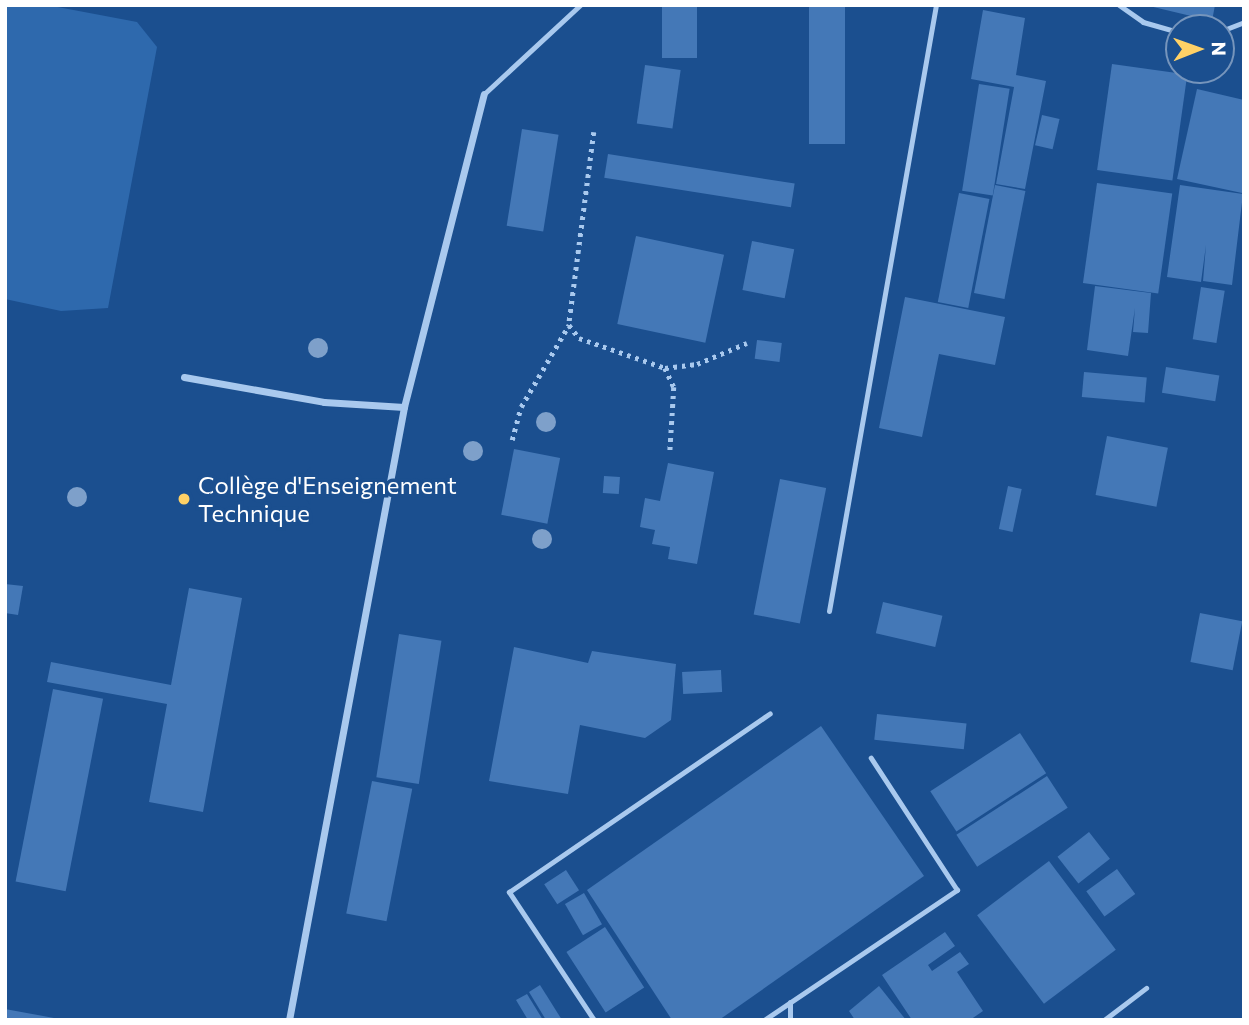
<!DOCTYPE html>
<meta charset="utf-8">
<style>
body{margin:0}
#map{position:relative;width:1249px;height:1025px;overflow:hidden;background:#1b4f8f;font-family:Commissioner,sans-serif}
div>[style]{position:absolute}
.green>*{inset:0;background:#2e69ad}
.building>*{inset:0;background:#4478b7;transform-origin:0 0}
.path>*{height:4.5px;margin-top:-2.25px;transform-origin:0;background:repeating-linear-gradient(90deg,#a9c9ee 0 3.5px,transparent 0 8.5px)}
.service>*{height:5px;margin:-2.5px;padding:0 2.5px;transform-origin:2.5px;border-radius:2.5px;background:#a9c9ee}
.minor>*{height:7px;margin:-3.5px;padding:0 3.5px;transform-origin:3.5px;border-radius:3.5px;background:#a9c9ee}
.trees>*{width:20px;height:20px;margin:-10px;border-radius:50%;background:#7ea0ca}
.dots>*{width:19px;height:19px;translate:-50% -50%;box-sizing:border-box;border:4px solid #1b4f8f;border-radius:50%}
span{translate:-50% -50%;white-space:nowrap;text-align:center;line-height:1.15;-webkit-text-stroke:7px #1b4f8f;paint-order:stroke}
.poi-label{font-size:24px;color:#fff}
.left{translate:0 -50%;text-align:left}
.frame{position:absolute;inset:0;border:7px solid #fff;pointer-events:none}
.north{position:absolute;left:1165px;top:14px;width:70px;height:70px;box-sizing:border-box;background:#1b4f8f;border:2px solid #7695bc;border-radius:50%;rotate:89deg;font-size:19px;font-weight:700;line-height:28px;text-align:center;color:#fff}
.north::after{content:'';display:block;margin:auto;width:24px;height:32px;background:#ffd166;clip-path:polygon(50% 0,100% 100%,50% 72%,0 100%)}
</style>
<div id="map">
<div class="green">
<div style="clip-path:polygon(5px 5px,47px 5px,137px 22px,157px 47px,108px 308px,61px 311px,5px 299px)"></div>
</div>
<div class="building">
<div style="left:662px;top:5px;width:35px;height:53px"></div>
<div style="left:809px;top:5px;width:36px;height:139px"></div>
<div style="clip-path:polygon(1145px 5px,1215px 5px,1212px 21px)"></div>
<div style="clip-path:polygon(983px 10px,1025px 18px,1016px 75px,1046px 81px,1025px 189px,996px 184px,1014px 87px,971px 79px)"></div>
<div style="left:1112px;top:64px;width:76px;height:107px;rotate:8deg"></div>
<div style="left:645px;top:65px;width:36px;height:59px;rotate:8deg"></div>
<div style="left:979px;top:84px;width:31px;height:108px;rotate:9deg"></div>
<div style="clip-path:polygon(1197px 89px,1244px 100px,1242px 193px,1177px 179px)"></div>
<div style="left:1042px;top:115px;width:18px;height:31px;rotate:13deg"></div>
<div style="left:522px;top:129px;width:37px;height:98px;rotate:9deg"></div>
<div style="left:608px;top:154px;width:189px;height:24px;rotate:9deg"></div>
<div style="left:1097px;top:183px;width:76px;height:101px;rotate:8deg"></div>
<div style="left:995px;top:185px;width:31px;height:110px;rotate:11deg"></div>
<div style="clip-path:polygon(1180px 185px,1243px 194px,1232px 285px,1203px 281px,1206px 245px,1201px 282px,1167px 277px)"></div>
<div style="left:959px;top:193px;width:31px;height:111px;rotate:11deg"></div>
<div style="left:636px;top:236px;width:90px;height:90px;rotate:12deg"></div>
<div style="left:752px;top:241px;width:43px;height:50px;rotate:11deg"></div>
<div style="clip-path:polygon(1095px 286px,1151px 293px,1148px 333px,1133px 332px,1135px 308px,1128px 356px,1087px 350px)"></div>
<div style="left:1201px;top:287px;width:24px;height:53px;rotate:9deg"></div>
<div style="clip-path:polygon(905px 297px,1005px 317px,995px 365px,939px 354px,922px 437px,879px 428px)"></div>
<div style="left:757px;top:340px;width:25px;height:19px;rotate:7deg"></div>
<div style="left:1166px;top:367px;width:54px;height:26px;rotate:9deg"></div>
<div style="left:1084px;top:372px;width:63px;height:25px;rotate:5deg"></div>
<div style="left:1107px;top:436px;width:62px;height:60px;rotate:11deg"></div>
<div style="left:514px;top:449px;width:47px;height:67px;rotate:11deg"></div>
<div style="clip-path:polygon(668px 463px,714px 472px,697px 564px,668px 559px,670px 547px,652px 544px,655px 530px,640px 527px,645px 498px,660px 501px)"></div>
<div style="left:604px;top:476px;width:16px;height:17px;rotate:4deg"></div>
<div style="left:780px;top:479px;width:47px;height:138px;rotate:11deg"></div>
<div style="left:1008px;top:486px;width:14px;height:44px;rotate:12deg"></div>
<div style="clip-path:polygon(5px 584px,23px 586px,18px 615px,5px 613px)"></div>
<div style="clip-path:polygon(189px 588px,242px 598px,203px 812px,149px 802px,167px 704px,47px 682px,51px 662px,171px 685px)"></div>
<div style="left:883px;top:602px;width:61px;height:32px;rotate:13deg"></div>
<div style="left:1200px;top:613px;width:43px;height:50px;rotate:11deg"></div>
<div style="left:399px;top:634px;width:43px;height:145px;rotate:9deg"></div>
<div style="clip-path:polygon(514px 647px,588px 663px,592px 651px,676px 664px,671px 720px,645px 738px,580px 725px,568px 794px,489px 781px)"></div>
<div style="left:721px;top:670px;width:22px;height:39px;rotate:87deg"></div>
<div style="left:53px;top:689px;width:51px;height:196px;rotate:11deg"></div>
<div style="left:877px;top:714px;width:90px;height:26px;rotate:6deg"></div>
<div style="clip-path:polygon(821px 726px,924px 876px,719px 1020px,672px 1020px,587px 890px)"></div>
<div style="left:1020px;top:733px;width:48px;height:107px;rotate:57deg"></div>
<div style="left:1047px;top:776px;width:38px;height:108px;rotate:57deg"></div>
<div style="left:372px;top:781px;width:41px;height:135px;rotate:11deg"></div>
<div style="left:1089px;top:832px;width:34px;height:40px;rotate:52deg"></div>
<div style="left:1049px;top:861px;width:111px;height:90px;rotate:53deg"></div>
<div style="left:1117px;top:869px;width:31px;height:38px;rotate:54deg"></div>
<div style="left:566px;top:870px;width:24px;height:26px;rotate:57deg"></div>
<div style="left:584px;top:893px;width:36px;height:22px;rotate:60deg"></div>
<div style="left:605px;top:927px;width:72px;height:46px;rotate:57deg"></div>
<div style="clip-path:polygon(945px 932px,955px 946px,928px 965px,932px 971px,960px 952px,969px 964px,957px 972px,983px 1011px,970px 1020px,912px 1020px,882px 975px)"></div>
<div style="clip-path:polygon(540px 985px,562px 1020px,546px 1020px,529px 992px)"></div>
<div style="clip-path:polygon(879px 986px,906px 1020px,855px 1020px,849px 1011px)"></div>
<div style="clip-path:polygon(527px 994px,543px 1020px,528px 1020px,516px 1000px)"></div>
<div style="clip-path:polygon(5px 1009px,54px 1018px,54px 1020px,5px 1020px)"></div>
</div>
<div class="path">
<div style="left:594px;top:132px;width:195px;rotate:97.4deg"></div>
<div style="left:569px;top:325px;width:16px;rotate:52deg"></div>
<div style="left:579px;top:338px;width:91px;rotate:19.2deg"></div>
<div style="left:665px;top:368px;width:32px;rotate:-7deg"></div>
<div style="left:697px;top:364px;width:54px;rotate:-22.8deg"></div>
<div style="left:665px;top:368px;width:21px;rotate:65deg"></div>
<div style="left:674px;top:387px;width:65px;rotate:93.5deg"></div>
<div style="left:512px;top:440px;width:34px;rotate:-75deg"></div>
<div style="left:521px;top:407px;width:95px;rotate:-59.7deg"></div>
</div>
<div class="service">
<div style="left:1119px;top:5px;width:29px;rotate:35deg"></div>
<div style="left:1143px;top:22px;width:37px;rotate:16deg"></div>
<div style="left:1221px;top:31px;width:25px;rotate:-21deg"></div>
<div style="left:484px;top:94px;width:131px;rotate:-42.8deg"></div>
<div style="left:829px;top:611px;width:615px;rotate:-79.99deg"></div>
<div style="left:594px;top:1020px;width:154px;rotate:-123.6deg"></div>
<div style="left:509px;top:892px;width:316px;rotate:-34.4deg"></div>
<div style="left:764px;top:1020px;width:233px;rotate:-34deg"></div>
<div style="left:957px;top:890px;width:158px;rotate:-123.1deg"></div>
<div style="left:790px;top:1020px;width:18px;rotate:-90deg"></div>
<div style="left:1104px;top:1020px;width:53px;rotate:-37.3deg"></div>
</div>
<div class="minor">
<div style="left:184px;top:377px;width:142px;rotate:10.1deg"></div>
<div style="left:324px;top:402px;width:80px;rotate:3.6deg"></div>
<div style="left:289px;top:1020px;width:624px;rotate:-79.37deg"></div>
<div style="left:404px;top:407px;width:323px;rotate:-75.7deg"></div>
</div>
<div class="trees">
<div style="left:318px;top:348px"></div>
<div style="left:546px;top:422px"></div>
<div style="left:473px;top:451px"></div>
<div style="left:77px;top:497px"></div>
<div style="left:542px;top:539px"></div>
</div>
<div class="dots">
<div style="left:184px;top:499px;background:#ffd166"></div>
</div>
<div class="poi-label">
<span class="left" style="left:198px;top:499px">Collège d'Enseignement<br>Technique</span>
</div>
<div class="frame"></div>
<div class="north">N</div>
</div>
